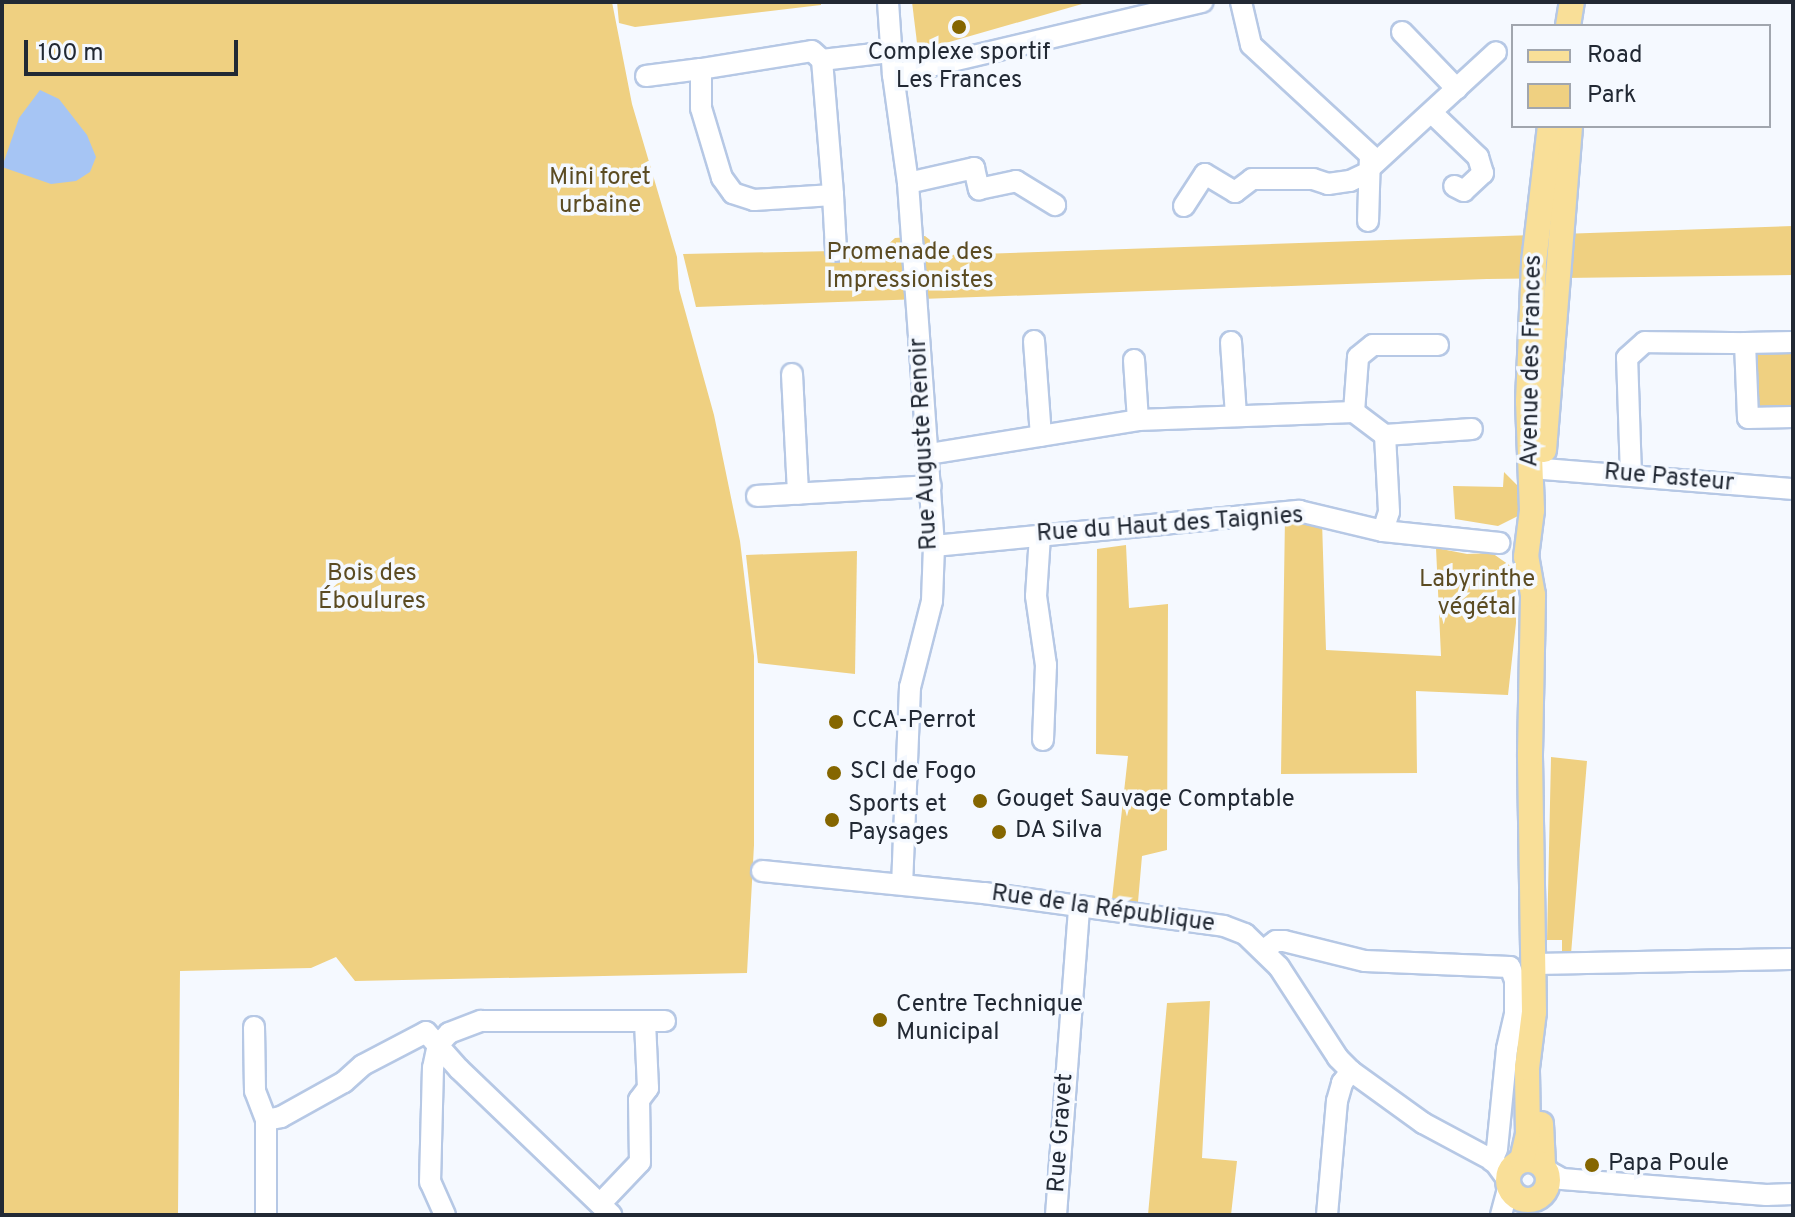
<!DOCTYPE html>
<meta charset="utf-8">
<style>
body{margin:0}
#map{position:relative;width:1795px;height:1217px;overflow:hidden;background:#f5f9ff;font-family:Overpass,sans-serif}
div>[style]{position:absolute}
.green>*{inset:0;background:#efd081;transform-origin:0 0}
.water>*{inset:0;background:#a6c5f4}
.roads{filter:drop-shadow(2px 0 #b6c8e5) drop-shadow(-2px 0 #b6c8e5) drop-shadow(0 2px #b6c8e5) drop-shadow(0 -2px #b6c8e5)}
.minor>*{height:20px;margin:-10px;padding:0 10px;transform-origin:10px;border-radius:10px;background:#fff}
.major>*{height:24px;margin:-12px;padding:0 12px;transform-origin:12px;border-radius:12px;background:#f9df98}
.major>.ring{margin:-12px;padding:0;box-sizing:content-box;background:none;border:24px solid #f9df98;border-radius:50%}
.dots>*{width:22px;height:22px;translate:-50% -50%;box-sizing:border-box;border:4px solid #f5f9ff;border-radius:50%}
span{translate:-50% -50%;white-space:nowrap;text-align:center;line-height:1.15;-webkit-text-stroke:7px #f5f9ff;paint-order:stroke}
.poi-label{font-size:24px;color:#222934}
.left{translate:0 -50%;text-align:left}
.park-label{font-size:24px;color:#5b4b22}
.street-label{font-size:24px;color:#222934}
.frame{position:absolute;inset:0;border:4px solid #222934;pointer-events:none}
.legend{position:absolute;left:1511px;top:24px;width:260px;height:104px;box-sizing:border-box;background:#f5f9ff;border:2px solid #a1a6ae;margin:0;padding:10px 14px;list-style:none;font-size:24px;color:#222934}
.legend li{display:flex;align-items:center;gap:16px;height:40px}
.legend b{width:40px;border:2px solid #a1a6ae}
.scale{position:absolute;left:24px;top:40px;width:214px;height:36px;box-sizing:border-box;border:4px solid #222934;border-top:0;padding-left:10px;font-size:24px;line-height:28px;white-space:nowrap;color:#222934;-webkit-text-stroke:6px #f5f9ff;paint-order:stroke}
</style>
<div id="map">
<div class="green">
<div style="clip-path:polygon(2px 2px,612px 2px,632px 104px,677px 257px,679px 289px,714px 415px,740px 541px,754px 656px,754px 845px,747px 973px,355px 981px,336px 957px,311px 968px,180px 971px,178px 1215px,2px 1215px)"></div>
<div style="clip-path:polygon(617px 2px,821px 2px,821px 5px,635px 27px,619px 23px)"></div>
<div style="clip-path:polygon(912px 2px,1089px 2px,918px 51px)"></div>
<div style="clip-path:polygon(1793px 226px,1793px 275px,1487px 279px,696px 307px,683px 254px,882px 250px,895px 238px,925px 236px,949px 255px)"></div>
<div style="left:1793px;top:342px;width:75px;height:48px;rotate:90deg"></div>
<div style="clip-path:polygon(1504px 472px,1519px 487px,1518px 516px,1498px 526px,1455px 519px,1453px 486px,1503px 487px)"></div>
<div style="clip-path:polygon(1285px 517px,1322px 521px,1326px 650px,1441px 656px,1436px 548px,1467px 554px,1492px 553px,1512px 567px,1516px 578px,1516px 623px,1508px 695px,1416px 691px,1417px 773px,1281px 774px)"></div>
<div style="clip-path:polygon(1126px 545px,1129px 608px,1168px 604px,1167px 850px,1142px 856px,1138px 902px,1112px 899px,1128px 756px,1096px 754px,1097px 549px)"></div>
<div style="clip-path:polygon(857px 551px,855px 674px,758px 663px,746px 555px)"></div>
<div style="clip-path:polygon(1551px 757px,1587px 761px,1571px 954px,1562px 955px,1562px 940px,1547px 940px)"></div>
<div style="clip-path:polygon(1210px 1001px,1202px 1158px,1237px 1161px,1231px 1215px,1148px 1215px,1167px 1003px)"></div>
</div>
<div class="water">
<div style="clip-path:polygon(40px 90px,59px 99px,87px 135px,96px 157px,90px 172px,76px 181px,51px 184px,2px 167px,19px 118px)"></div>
</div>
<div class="roads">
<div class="minor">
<div style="left:888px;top:2px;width:73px;rotate:86.1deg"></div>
<div style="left:893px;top:75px;width:109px;rotate:82.1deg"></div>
<div style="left:908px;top:183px;width:364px;rotate:85.9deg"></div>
<div style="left:934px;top:546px;width:55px;rotate:92.1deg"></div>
<div style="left:932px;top:601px;width:89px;rotate:104.3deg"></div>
<div style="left:910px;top:687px;width:197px;rotate:92.3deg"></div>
<div style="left:1241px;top:2px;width:44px;rotate:76.9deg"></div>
<div style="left:1251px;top:45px;width:162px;rotate:42.7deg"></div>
<div style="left:1370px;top:155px;width:66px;rotate:91.7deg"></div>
<div style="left:1402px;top:32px;width:79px;rotate:46deg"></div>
<div style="left:822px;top:60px;width:135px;rotate:85.3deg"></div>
<div style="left:833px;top:195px;width:79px;rotate:176.4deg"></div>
<div style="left:754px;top:200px;width:22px;rotate:-162deg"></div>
<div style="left:733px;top:193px;width:19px;rotate:-126deg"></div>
<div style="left:722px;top:178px;width:73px;rotate:-106.7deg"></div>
<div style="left:701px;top:108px;width:39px;rotate:-90deg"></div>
<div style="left:701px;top:69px;width:112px;rotate:-9.2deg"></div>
<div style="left:812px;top:51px;width:13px;rotate:42deg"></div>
<div style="left:822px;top:60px;width:68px;rotate:-6.7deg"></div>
<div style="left:893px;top:75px;width:318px;rotate:-13.3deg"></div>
<div style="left:646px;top:76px;width:55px;rotate:-7.3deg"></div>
<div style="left:1432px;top:113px;width:64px;rotate:43.7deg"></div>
<div style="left:1478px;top:157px;width:17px;rotate:73deg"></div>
<div style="left:1483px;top:173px;width:26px;rotate:137deg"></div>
<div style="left:1464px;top:191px;width:11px;rotate:-153deg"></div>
<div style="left:1370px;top:168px;width:171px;rotate:-42.6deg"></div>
<div style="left:908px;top:183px;width:68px;rotate:-12.8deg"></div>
<div style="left:974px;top:168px;width:22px;rotate:77deg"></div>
<div style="left:979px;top:189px;width:38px;rotate:-12deg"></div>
<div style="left:1016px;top:181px;width:46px;rotate:31.6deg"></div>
<div style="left:833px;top:195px;width:56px;rotate:86.9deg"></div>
<div style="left:1184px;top:206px;width:38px;rotate:-57deg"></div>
<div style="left:1205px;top:174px;width:35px;rotate:31deg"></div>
<div style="left:1235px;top:192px;width:21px;rotate:-37deg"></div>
<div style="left:1252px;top:179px;width:61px"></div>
<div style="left:1313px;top:179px;width:16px;rotate:18deg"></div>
<div style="left:1328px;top:184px;width:22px;rotate:-8deg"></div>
<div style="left:1350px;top:181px;width:21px;rotate:-25deg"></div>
<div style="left:1034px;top:341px;width:95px;rotate:85.8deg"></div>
<div style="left:1231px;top:342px;width:73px;rotate:86.1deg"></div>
<div style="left:1793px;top:342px;width:48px;rotate:178.8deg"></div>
<div style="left:1745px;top:343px;width:75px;rotate:87.7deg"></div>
<div style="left:1748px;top:418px;width:45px;rotate:-1.3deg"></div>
<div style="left:1134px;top:360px;width:60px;rotate:86.2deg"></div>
<div style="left:792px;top:374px;width:120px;rotate:87.1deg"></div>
<div style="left:1354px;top:412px;width:55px;rotate:-85.8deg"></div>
<div style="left:1358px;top:357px;width:19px;rotate:-39deg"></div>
<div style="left:1373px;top:345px;width:65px"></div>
<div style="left:1385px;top:435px;width:87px;rotate:-3.9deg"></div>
<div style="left:929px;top:454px;width:212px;rotate:-9.2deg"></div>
<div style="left:1138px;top:420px;width:216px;rotate:-2.1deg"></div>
<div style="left:1354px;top:412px;width:39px;rotate:37deg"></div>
<div style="left:1385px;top:435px;width:77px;rotate:87deg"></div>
<div style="left:1389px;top:512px;width:20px;rotate:108deg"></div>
<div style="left:1544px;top:469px;width:250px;rotate:4.6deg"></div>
<div style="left:1631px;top:476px;width:118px;rotate:-91.9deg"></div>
<div style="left:1627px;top:358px;width:24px;rotate:-42deg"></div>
<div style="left:1645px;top:342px;width:100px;rotate:0.6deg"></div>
<div style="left:757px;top:496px;width:174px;rotate:-3.3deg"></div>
<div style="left:1040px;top:536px;width:60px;rotate:93.8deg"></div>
<div style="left:1036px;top:596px;width:70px;rotate:81.8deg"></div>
<div style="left:1046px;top:665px;width:75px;rotate:92.3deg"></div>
<div style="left:934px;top:546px;width:367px;rotate:-5.5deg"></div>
<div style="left:1299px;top:511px;width:86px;rotate:13.4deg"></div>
<div style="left:1383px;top:531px;width:117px;rotate:5.9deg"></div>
<div style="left:762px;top:871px;width:223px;rotate:5.7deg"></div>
<div style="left:984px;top:893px;width:242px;rotate:7.8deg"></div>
<div style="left:1224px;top:926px;width:22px;rotate:21deg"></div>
<div style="left:1245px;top:934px;width:47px;rotate:44.1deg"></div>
<div style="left:1279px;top:967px;width:108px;rotate:57deg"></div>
<div style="left:1338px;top:1058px;width:18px;rotate:45deg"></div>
<div style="left:1351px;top:1071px;width:89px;rotate:35.8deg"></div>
<div style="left:1423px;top:1123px;width:81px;rotate:28.2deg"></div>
<div style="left:1494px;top:1161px;width:24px;rotate:54deg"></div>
<div style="left:1264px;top:950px;width:15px;rotate:-37deg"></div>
<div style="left:1276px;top:941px;width:8px"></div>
<div style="left:1284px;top:941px;width:83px;rotate:13.9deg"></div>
<div style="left:1365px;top:961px;width:145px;rotate:2.4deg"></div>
<div style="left:1510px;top:967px;width:14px;rotate:69deg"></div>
<div style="left:1515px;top:980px;width:34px;rotate:90deg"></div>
<div style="left:1515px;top:1014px;width:36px;rotate:103deg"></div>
<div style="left:1507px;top:1049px;width:100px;rotate:95.7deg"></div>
<div style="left:1497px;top:1149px;width:13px;rotate:113deg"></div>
<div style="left:1533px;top:964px;width:260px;rotate:-1.1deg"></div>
<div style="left:254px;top:1027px;width:64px;rotate:89.1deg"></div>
<div style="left:255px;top:1091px;width:31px;rotate:69deg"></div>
<div style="left:1546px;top:1170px;width:18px;rotate:29deg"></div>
<div style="left:1562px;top:1179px;width:205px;rotate:4.5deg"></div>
<div style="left:1766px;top:1195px;width:27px;rotate:-2deg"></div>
<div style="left:600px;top:1204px;width:58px;rotate:-46.4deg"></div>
<div style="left:640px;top:1162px;width:62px;rotate:-90.9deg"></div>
<div style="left:639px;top:1100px;width:15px;rotate:-53deg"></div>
<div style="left:648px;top:1088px;width:66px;rotate:-92.6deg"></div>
<div style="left:266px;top:1215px;width:95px;rotate:-90deg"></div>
<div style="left:266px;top:1120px;width:15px;rotate:-11deg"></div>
<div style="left:281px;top:1117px;width:72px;rotate:-29.1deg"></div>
<div style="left:344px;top:1082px;width:25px;rotate:-42deg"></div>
<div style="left:363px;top:1065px;width:71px;rotate:-27.6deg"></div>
<div style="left:426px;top:1032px;width:50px;rotate:48.3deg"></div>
<div style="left:459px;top:1069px;width:211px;rotate:43.8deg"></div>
<div style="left:445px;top:1215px;width:36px;rotate:-114deg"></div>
<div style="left:430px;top:1182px;width:114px;rotate:-88.5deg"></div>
<div style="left:433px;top:1068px;width:24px;rotate:-78deg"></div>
<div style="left:438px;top:1045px;width:16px;rotate:-47deg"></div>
<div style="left:449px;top:1033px;width:34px;rotate:-21deg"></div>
<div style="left:481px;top:1021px;width:184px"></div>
<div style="left:1056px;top:1215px;width:310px;rotate:-85.7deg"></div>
<div style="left:1327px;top:1215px;width:114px;rotate:-85deg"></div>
<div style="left:1337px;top:1101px;width:19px;rotate:-74deg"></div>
<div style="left:1342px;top:1083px;width:15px;rotate:-53deg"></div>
<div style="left:1501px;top:1215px;width:30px;rotate:-75deg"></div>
</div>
<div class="major">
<div style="left:1568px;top:26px;width:24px;rotate:-81deg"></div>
<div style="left:1544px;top:450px;width:325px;rotate:-85.4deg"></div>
<div style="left:1541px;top:1124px;width:41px;rotate:87.2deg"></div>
<div class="ring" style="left:1508px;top:1160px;width:16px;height:16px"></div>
<div style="left:1522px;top:1160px;width:26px;rotate:-77deg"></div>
<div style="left:1528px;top:1135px;width:67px;rotate:-90.9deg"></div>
<div style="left:1527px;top:1068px;width:56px;rotate:-82.9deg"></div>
<div style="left:1534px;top:1012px;width:258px;rotate:-90.9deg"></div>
<div style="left:1530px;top:754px;width:159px;rotate:-88.9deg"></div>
<div style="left:1533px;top:595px;width:39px;rotate:-100deg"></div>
<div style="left:1526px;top:557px;width:47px;rotate:-82.7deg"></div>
<div style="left:1532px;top:510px;width:109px;rotate:-92.1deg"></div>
<div style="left:1528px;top:401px;width:139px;rotate:-87.5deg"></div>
<div style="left:1534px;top:262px;width:137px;rotate:-83.3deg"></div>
</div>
</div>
<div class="dots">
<div style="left:959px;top:27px;background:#856600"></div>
<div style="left:836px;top:722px;background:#856600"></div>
<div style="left:834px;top:773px;background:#856600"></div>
<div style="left:980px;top:801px;background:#856600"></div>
<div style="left:832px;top:820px;background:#856600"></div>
<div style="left:999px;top:832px;background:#856600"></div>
<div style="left:880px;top:1020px;background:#856600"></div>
<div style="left:1592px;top:1165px;background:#856600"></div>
</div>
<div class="poi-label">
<span style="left:959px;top:68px">Complexe sportif<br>Les Frances</span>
<span class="left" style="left:852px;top:722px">CCA-Perrot</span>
<span class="left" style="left:850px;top:773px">SCI de Fogo</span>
<span class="left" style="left:996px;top:801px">Gouget Sauvage Comptable</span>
<span class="left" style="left:848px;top:820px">Sports et<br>Paysages</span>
<span class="left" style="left:1015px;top:832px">DA Silva</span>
<span class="left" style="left:896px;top:1020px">Centre Technique<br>Municipal</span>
<span class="left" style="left:1608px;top:1165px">Papa Poule</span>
</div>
<div class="park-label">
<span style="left:600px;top:193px">Mini foret<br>urbaine</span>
<span style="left:910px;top:268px">Promenade des<br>Impressionistes</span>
<span style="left:372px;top:589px">Bois des<br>Éboulures</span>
<span style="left:1477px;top:595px">Labyrinthe<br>végétal</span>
</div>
<div class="street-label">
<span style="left:1533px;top:361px;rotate:-89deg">Avenue des Frances</span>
<span style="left:925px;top:444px;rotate:-93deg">Rue Auguste Renoir</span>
<span style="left:1669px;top:479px;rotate:5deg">Rue Pasteur</span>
<span style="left:1170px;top:526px;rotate:-4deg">Rue du Haut des Taignies</span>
<span style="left:1103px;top:910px;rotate:8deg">Rue de la République</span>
<span style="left:1062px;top:1133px;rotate:-86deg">Rue Gravet</span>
</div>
<div class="frame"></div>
<ul class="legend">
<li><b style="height:10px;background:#f9df98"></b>Road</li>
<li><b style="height:22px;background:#efd081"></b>Park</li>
</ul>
<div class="scale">100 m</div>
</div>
